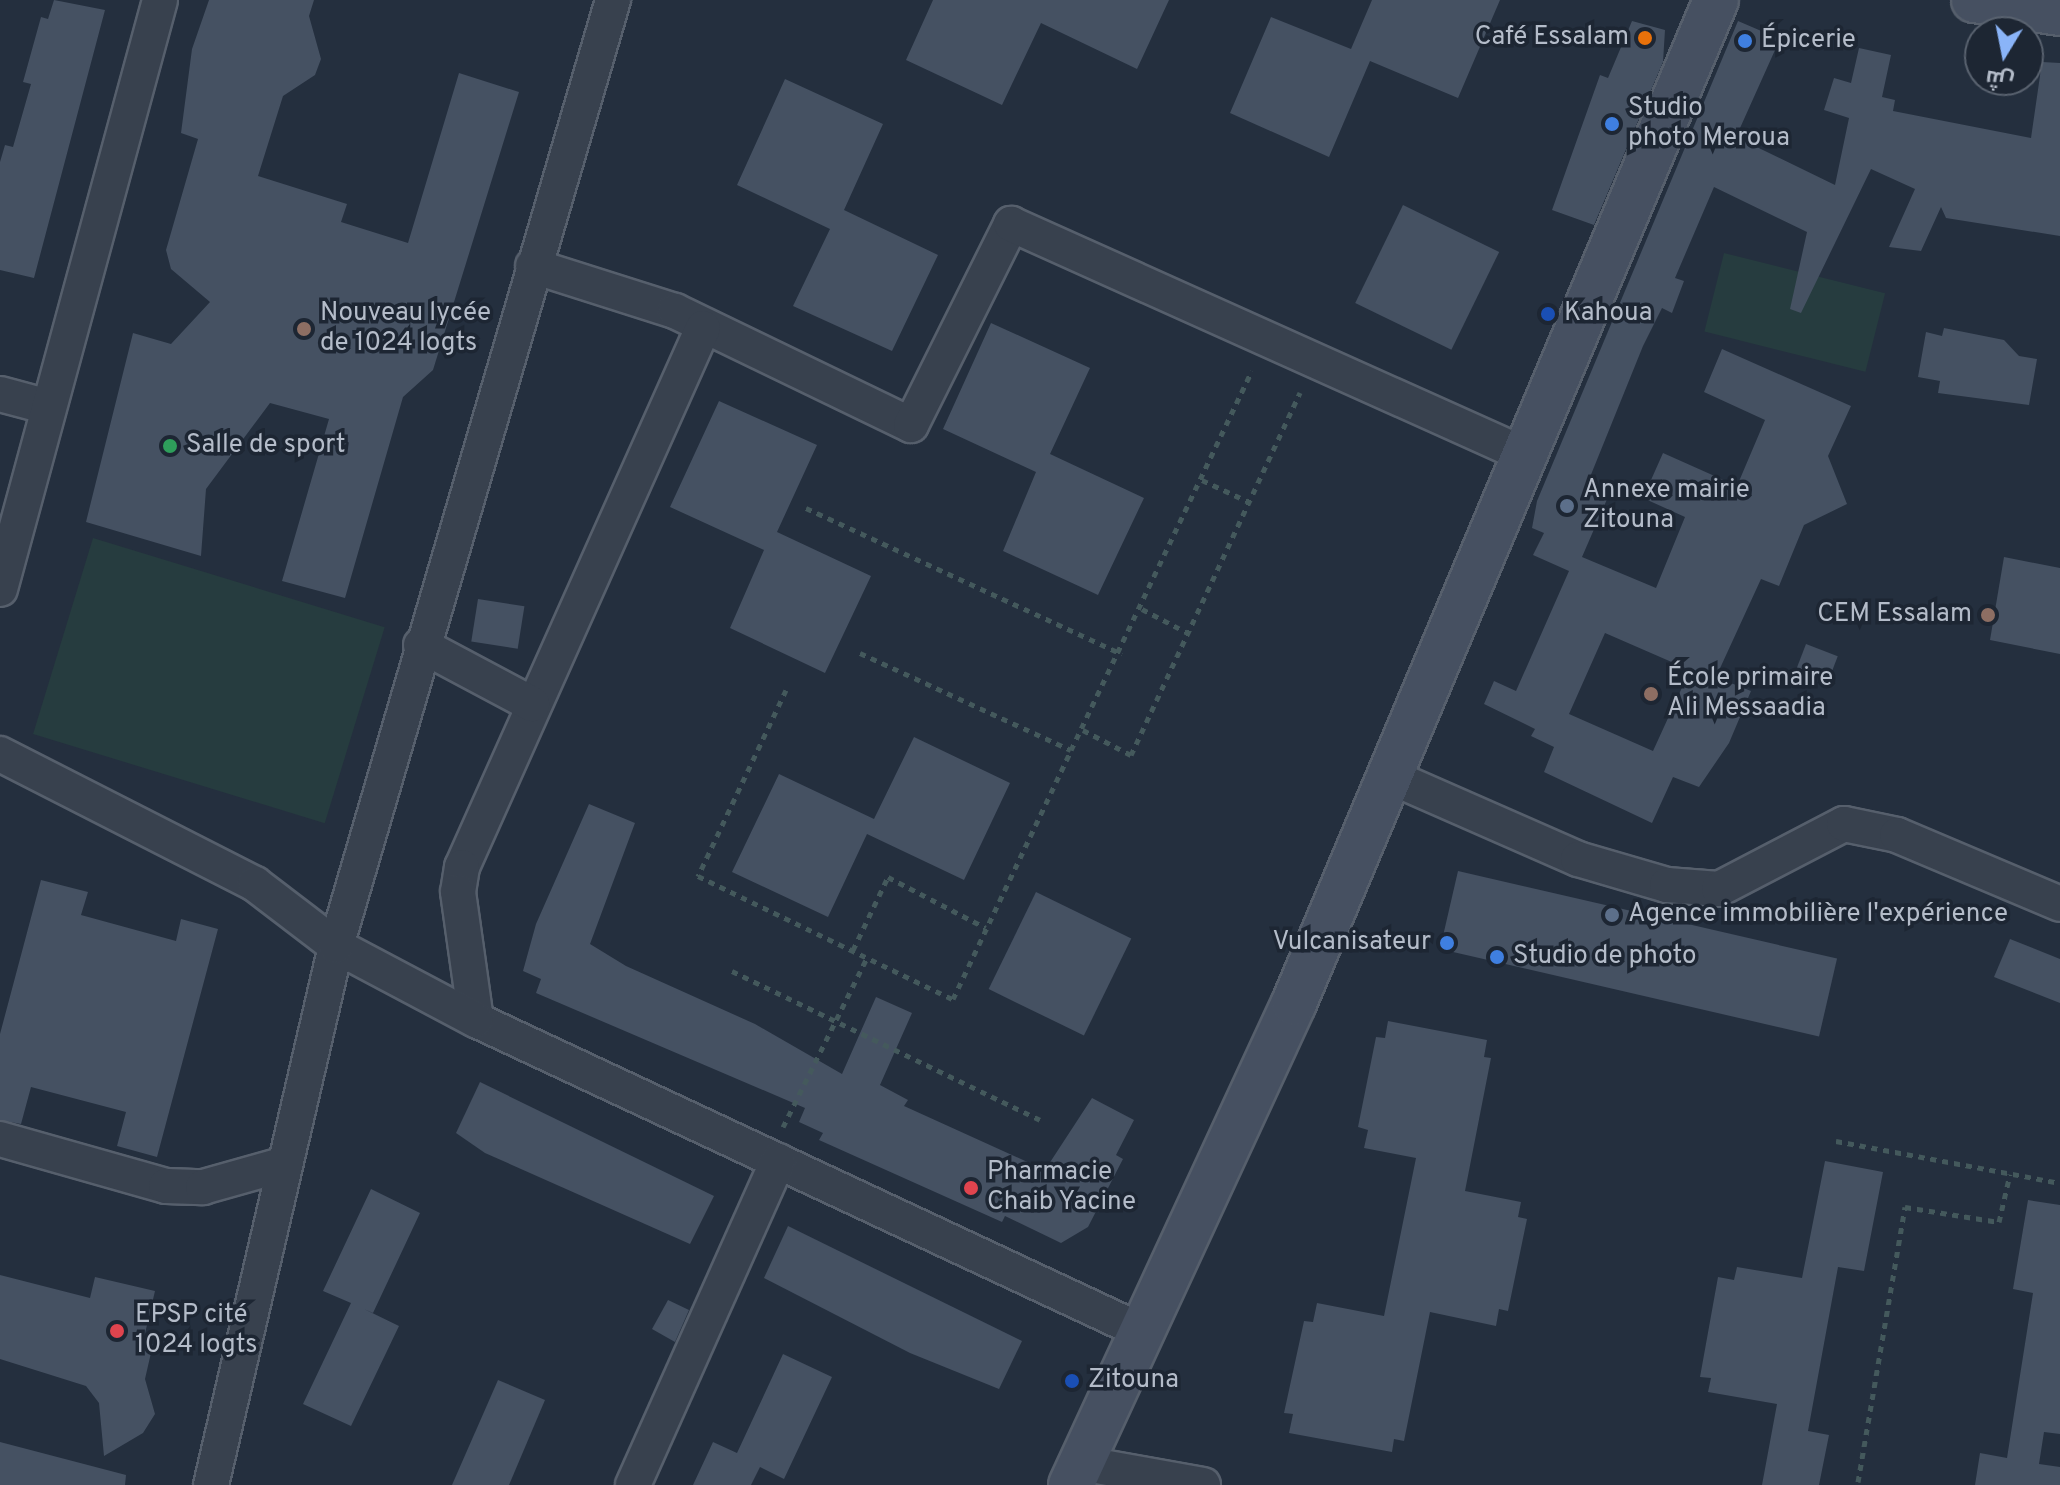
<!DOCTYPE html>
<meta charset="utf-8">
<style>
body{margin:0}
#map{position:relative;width:2060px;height:1485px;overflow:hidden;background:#242f3e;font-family:Overpass,Cairo,sans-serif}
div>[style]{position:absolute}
.green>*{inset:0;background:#263c3f;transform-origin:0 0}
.building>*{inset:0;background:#455162;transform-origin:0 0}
.path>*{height:5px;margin-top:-2.5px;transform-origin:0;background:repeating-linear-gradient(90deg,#44595c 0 6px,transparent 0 12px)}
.roads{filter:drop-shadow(2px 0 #565f6c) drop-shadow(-2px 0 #565f6c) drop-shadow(0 2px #565f6c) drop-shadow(0 -2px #565f6c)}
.street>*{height:34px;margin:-17px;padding:0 17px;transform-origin:17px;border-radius:17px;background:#38414e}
.secondary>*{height:44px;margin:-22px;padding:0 22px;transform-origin:22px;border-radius:22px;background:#465061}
.dots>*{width:22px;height:22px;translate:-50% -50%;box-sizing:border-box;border:4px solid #1d2633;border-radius:50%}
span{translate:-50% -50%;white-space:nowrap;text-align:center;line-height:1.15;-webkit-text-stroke:7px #1d2633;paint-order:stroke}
.poi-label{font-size:26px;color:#b4bcc9}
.right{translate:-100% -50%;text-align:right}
.left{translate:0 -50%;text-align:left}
.north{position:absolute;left:1964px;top:16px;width:80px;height:80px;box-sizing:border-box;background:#1d2633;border:2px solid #59626f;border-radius:50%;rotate:190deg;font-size:22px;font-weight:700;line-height:32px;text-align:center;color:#b4bcc9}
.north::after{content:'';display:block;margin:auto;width:28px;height:36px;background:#8ab4f8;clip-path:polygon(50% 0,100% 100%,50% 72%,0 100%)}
</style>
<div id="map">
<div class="green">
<div style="left:1724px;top:253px;width:166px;height:81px;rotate:14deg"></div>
<div style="left:93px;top:538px;width:305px;height:205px;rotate:17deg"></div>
</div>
<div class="building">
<div style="clip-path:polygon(54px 0,105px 10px,34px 278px,0 270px,0 162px,5px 145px,13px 147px,31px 84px,23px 82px,41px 17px,48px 19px)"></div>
<div style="clip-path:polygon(209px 0,314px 0,309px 16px,321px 59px,315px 75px,283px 96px,258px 176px,347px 204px,341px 222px,408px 243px,459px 73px,519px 92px,433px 370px,403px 397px,345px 598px,282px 581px,329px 419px,270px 403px,206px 489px,201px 556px,86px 522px,133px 333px,171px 344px,210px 302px,171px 269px,166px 250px,198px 139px,181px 133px,192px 49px)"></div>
<div style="clip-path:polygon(933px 0,1169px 0,1137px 69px,1041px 23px,1002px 105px,906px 60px)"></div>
<div style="clip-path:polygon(1372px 0,1500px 0,1458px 98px,1370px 61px,1329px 157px,1230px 113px,1271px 17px,1351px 49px)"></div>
<div style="clip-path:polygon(1632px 21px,1665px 30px,1663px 62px,1594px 225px,1552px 210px,1600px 75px,1608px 78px)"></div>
<div style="clip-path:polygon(evenodd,1738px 21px,1780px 39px,1736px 137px,1835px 185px,1849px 118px,1824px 110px,1834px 78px,1851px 83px,1859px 48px,1891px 55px,1882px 97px,1895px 100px,1893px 111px,2031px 138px,2042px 62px,2060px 63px,2060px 236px,1946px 218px,1941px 207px,1921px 251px,1889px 247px,1915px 189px,1871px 169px,1801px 313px,1790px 309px,1807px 232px,1714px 187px,1675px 278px,1684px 281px,1672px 313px,1662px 308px,1643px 346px,1586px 487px,1608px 497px,1582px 557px,1656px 588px,1685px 517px,1643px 498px,1663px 453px,1737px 486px,1765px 420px,1704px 392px,1722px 349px,1851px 406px,1828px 456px,1847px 504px,1804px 525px,1779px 586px,1761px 579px,1716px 677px,1751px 691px,1729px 743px,1699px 787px,1673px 777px,1652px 823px,1544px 772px,1554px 747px,1531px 736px,1535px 729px,1484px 704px,1494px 681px,1516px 691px,1569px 571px,1533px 555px,1544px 533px,1532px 528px,1537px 501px,1738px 21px,1605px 633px,1690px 670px,1653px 751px,1569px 714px,1605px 633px)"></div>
<div style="clip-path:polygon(785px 79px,883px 124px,844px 210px,938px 255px,892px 351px,793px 306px,830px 229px,737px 185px)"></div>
<div style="left:1403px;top:205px;width:107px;height:109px;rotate:26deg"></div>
<div style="clip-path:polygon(991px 323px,1090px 368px,1050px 454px,1144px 498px,1098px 595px,1003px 551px,1036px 472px,943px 429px)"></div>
<div style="clip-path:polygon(1944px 328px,2004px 340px,2019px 356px,2037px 359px,2029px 405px,1938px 393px,1940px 381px,1918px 377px,1926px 332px,1942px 336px)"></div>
<div style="clip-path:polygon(719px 401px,817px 445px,777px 532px,871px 576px,825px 673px,730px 628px,764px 550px,670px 507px)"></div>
<div style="clip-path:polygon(2004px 557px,2060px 568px,2060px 654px,1990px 640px)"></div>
<div style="left:478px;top:599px;width:47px;height:43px;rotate:9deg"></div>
<div style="left:1806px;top:644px;width:34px;height:31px;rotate:21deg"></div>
<div style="clip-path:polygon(914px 737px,1010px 783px,964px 880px,867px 834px,828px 917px,732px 872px,779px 774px,874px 819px)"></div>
<div style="clip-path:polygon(589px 804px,635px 823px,590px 944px,626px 966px,755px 1024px,842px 1074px,876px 997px,912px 1013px,880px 1085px,908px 1100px,904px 1106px,1045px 1170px,1092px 1098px,1134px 1120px,1116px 1155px,1123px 1159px,1088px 1227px,1061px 1243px,1005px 1216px,1002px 1222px,819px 1140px,823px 1133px,799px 1122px,805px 1108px,536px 993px,541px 979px,523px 971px,536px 924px)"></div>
<div style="left:1458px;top:871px;width:389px;height:80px;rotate:13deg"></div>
<div style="clip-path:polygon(41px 880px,88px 892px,81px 915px,176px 941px,181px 919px,218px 929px,157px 1157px,117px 1146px,126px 1112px,31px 1087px,21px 1124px,0 1120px,0 1034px)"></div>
<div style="left:1036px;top:892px;width:106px;height:108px;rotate:26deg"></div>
<div style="clip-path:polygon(2010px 939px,2060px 959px,2060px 1003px,1994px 977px)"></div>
<div style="clip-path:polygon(1388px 1021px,1487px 1040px,1484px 1057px,1491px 1058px,1465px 1191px,1521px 1202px,1518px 1217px,1527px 1219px,1508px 1311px,1499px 1309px,1496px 1326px,1430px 1312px,1404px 1441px,1394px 1439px,1392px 1452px,1289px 1433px,1293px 1414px,1284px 1413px,1304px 1321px,1313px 1322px,1317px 1303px,1384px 1316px,1416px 1158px,1364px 1148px,1368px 1130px,1358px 1127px,1376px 1037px,1385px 1038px)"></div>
<div style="clip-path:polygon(480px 1082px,714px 1196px,690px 1244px,485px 1153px,456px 1133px)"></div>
<div style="clip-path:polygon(1825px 1161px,1883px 1172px,1864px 1271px,1838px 1267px,1808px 1431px,1829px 1435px,1819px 1485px,1762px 1485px,1777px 1404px,1708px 1392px,1711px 1378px,1700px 1377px,1718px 1277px,1734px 1280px,1737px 1267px,1802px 1278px)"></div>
<div style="clip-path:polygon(371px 1189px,420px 1213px,373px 1313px,364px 1309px,399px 1326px,351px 1426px,303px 1404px,351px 1303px,323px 1291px)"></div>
<div style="clip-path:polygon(2028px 1200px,2060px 1205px,2060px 1434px,2044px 1432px,2039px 1464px,2060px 1467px,2060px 1485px,1975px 1485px,1980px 1453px,2007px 1458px,2033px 1293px,2013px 1289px)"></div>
<div style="clip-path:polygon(788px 1226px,1022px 1341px,999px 1389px,910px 1353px,764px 1278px)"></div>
<div style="clip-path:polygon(0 1275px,90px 1298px,95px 1277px,155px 1291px,143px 1342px,153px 1344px,145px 1379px,155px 1414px,143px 1433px,104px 1456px,99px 1403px,86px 1386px,0 1359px)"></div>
<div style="clip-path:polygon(668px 1300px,689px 1310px,675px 1342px,652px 1329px)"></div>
<div style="clip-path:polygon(783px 1354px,832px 1377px,784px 1479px,760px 1467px,751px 1485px,693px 1485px,713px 1442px,737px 1453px)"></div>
<div style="clip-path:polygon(498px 1380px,545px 1400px,509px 1485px,452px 1485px)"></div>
<div style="clip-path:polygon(0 1442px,126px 1475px,125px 1485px,0 1485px)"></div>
</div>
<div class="path">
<div style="left:1202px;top:480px;width:50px;rotate:25deg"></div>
<div style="left:806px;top:508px;width:348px;rotate:24.8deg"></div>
<div style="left:1142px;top:609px;width:52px;rotate:27.6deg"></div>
<div style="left:860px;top:653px;width:232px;rotate:24.7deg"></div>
<div style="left:1071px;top:750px;width:420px;rotate:-64.5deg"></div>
<div style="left:786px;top:690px;width:206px;rotate:115.3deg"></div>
<div style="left:698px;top:876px;width:283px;rotate:25.8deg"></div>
<div style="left:953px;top:999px;width:276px;rotate:-64.6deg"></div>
<div style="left:1083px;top:730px;width:54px;rotate:27.5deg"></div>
<div style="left:1131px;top:755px;width:400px;rotate:-65deg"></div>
<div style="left:853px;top:950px;width:81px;rotate:-64.4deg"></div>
<div style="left:888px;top:877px;width:110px;rotate:27.5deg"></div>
<div style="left:732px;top:971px;width:342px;rotate:25.8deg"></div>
<div style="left:783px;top:1127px;width:189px;rotate:-63.6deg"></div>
<div style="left:1836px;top:1141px;width:228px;rotate:10.6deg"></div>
<div style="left:1858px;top:1482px;width:279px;rotate:-80.3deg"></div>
<div style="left:1905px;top:1207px;width:95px;rotate:9.1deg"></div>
<div style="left:1999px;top:1222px;width:49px;rotate:-77.1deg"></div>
</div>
<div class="roads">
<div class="street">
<div style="left:533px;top:266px;width:149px;rotate:17.6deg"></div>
<div style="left:675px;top:311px;width:262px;rotate:25.8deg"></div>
<div style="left:911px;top:425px;width:225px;rotate:-63.5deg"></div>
<div style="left:1011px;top:224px;width:561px;rotate:24.19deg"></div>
<div style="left:703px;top:328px;width:590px;rotate:114.09deg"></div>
<div style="left:462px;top:867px;width:25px;rotate:99deg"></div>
<div style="left:458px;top:892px;width:129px;rotate:82deg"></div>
<div style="left:476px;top:1020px;width:734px;rotate:25.06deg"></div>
<div style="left:0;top:394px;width:47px;rotate:14.9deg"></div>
<div style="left:0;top:589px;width:610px;rotate:-74.8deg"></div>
<div style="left:421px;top:645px;width:126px;rotate:28deg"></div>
<div style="left:0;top:754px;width:286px;rotate:27deg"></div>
<div style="left:255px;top:884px;width:102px;rotate:37.4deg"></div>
<div style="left:336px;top:946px;width:158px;rotate:27.9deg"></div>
<div style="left:1389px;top:776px;width:206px;rotate:23.7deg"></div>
<div style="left:1578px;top:859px;width:93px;rotate:16.3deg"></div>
<div style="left:1667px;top:885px;width:52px;rotate:4.4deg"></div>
<div style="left:1719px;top:889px;width:141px;rotate:-27.5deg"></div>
<div style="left:1844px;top:824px;width:54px;rotate:11.7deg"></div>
<div style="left:1897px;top:835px;width:177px;rotate:22.9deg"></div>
<div style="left:0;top:1139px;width:173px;rotate:15.8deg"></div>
<div style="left:166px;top:1186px;width:37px;rotate:2deg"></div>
<div style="left:203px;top:1187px;width:85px;rotate:-15.7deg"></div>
<div style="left:1080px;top:1463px;width:125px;rotate:10.1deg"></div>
<div style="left:211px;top:1485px;width:553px;rotate:-76.94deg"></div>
<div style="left:336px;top:946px;width:986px;rotate:-73.68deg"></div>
<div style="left:633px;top:1485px;width:355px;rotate:-65.9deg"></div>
</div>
<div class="secondary">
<div style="left:1974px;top:0;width:87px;rotate:8.6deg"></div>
<div style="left:1071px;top:1485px;width:531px;rotate:-65.17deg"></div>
<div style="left:1294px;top:1003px;width:1088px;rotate:-67.18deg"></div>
</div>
</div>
<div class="dots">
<div style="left:1645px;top:38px;background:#e8710a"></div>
<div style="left:1745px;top:41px;background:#3f7fe0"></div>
<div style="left:1612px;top:124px;background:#3f7fe0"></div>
<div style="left:1548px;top:314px;background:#1a4fb4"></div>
<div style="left:304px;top:329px;background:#8d6e63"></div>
<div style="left:170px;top:446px;background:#2e9e5b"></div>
<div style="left:1567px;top:506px;background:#5c6f8a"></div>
<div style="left:1988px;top:615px;background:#8d6e63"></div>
<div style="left:1651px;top:694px;background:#8d6e63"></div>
<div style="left:1612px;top:915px;background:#5c6f8a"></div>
<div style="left:1447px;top:943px;background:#3f7fe0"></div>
<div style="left:1497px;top:957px;background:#3f7fe0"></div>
<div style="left:971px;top:1188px;background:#e0444e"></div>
<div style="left:117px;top:1331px;background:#e0444e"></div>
<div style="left:1072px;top:1381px;background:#1a4fb4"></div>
</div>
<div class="poi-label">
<span class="right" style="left:1629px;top:38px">Café Essalam</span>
<span class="left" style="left:1761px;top:41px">Épicerie</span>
<span class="left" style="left:1628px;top:124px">Studio<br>photo Meroua</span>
<span class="left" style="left:320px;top:329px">Nouveau lycée<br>de 1024 logts</span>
<span class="left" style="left:1564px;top:314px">Kahoua</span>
<span class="left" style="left:186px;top:446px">Salle de sport</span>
<span class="left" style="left:1583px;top:506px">Annexe mairie<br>Zitouna</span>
<span class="right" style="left:1972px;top:615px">CEM Essalam</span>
<span class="left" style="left:1667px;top:694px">École primaire<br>Ali Messaadia</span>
<span class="left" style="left:1628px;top:915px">Agence immobilière l'expérience</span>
<span class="right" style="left:1431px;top:943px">Vulcanisateur</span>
<span class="left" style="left:1513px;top:957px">Studio de photo</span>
<span class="left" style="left:987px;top:1188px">Pharmacie<br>Chaib Yacine</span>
<span class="left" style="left:135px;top:1331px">EPSP cité<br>1024 logts</span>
<span class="left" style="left:1088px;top:1381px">Zitouna</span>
</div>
<div class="north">ش</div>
</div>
